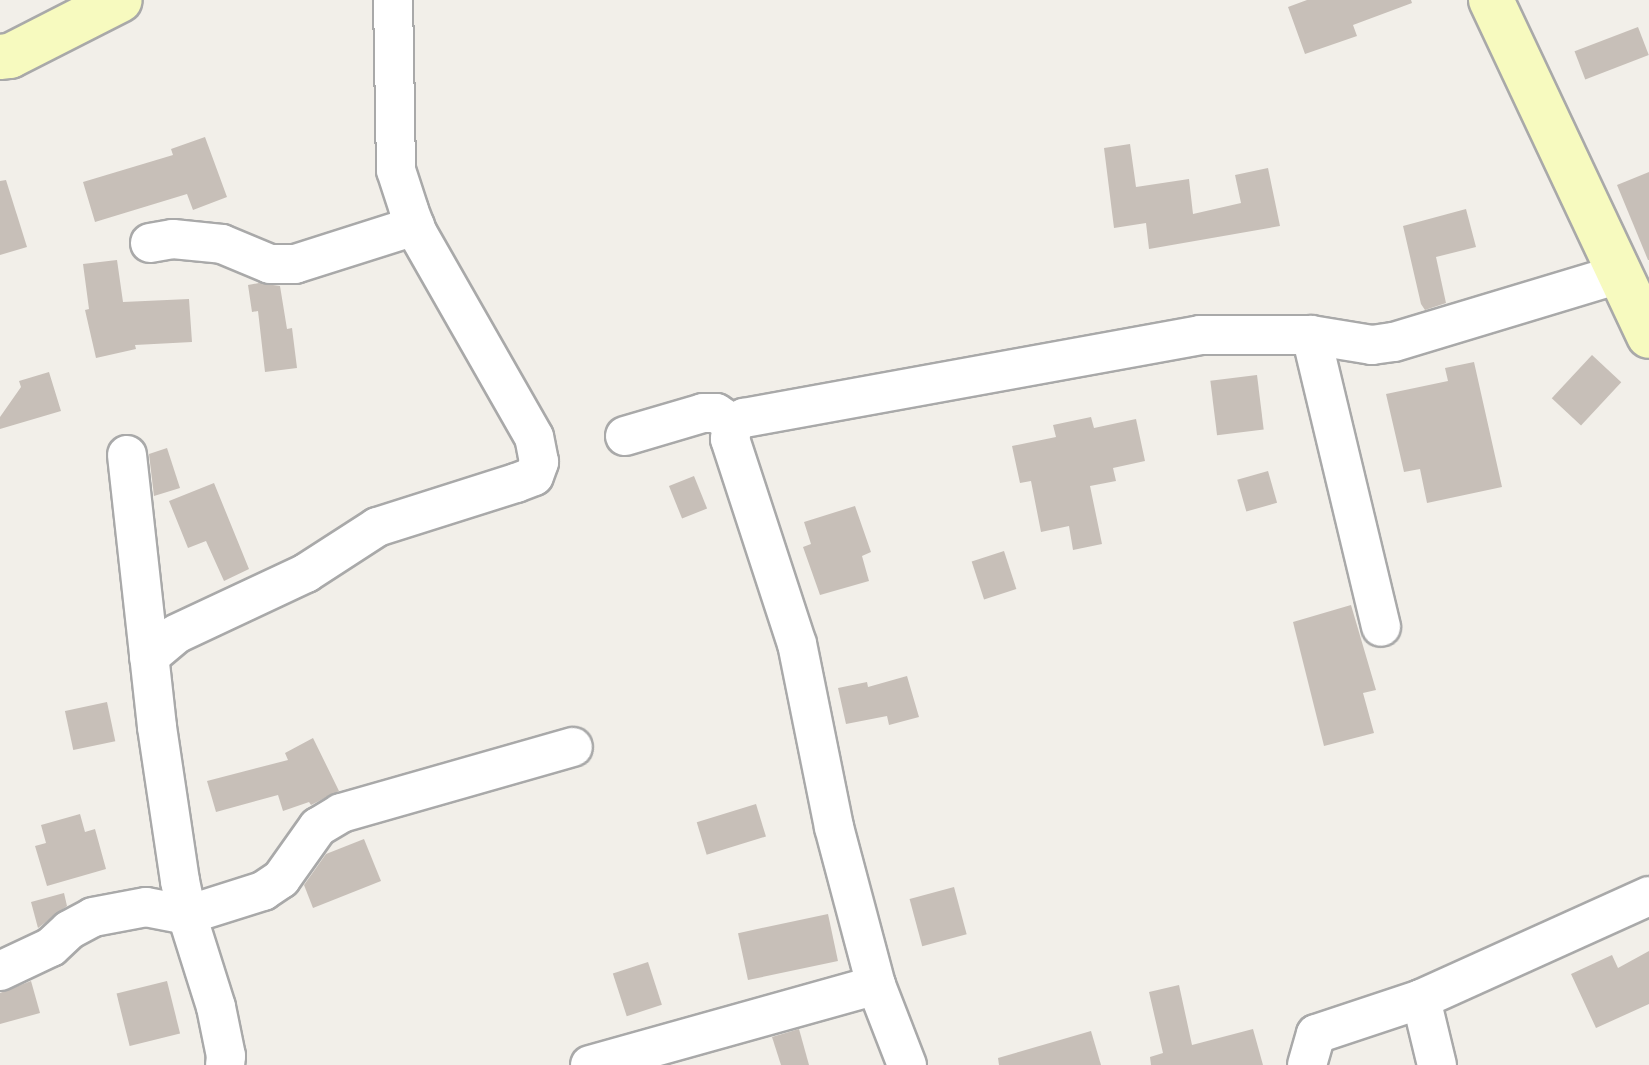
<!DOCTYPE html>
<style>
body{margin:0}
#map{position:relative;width:1649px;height:1065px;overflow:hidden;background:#f2efe9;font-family:Montserrat,sans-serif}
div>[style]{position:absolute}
.building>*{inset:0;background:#c7bfb8;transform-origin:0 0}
.roads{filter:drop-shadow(2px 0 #a9a9a9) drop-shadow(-2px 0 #a9a9a9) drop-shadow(0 2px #a9a9a9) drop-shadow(0 -2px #a9a9a9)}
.street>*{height:38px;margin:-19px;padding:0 19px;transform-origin:19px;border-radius:19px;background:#fff}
.secondary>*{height:44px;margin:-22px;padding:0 22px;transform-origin:22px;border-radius:22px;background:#f7fabf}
span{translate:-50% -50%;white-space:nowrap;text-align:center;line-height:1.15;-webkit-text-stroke:6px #fff;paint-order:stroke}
</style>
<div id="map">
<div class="building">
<div style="clip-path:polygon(1307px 0,1411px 0,1412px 3px,1353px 25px,1357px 36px,1305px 54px,1288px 7px)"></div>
<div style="left:1638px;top:27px;width:30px;height:68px;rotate:69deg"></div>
<div style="clip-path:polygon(205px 137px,227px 197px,193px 210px,187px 194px,95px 222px,83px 182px,173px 155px,171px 149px)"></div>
<div style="clip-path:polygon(1130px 144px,1136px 187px,1189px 179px,1193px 214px,1241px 203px,1235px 175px,1268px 168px,1280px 226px,1149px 249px,1146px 223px,1114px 228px,1104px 148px)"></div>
<div style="clip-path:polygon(1649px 172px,1649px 260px,1648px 260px,1617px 185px)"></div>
<div style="clip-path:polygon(6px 180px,27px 247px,0 255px,0 181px)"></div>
<div style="clip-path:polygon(1466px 209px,1476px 247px,1436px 257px,1446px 303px,1425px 310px,1421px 304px,1403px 226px)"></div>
<div style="clip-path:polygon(117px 260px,123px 302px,189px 299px,192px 342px,135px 345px,136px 349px,96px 358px,85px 310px,89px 309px,83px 264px)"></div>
<div style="clip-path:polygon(259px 283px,280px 286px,287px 329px,292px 328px,297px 368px,265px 372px,258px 311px,252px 312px,248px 285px)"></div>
<div style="left:1592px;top:355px;width:40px;height:59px;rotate:43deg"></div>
<div style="clip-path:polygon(1474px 362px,1502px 487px,1427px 503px,1420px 469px,1404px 472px,1386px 394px,1448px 381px,1445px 368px)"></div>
<div style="clip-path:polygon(49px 372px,61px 411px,0 429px,0 417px,21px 387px,19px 381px)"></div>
<div style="left:1257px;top:375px;width:55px;height:47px;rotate:83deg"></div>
<div style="clip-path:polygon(1091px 417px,1094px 428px,1136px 419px,1145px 461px,1113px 468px,1116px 481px,1090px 486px,1102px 544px,1073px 550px,1069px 526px,1041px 532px,1031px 481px,1020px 483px,1012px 446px,1056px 437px,1053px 425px)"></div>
<div style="clip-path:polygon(167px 448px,180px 488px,154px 496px,149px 454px)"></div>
<div style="left:1268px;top:471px;width:33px;height:32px;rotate:74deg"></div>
<div style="left:694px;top:476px;width:35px;height:27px;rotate:68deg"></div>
<div style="clip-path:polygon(214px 483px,249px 569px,224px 581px,206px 541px,188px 548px,169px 501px)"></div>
<div style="clip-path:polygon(855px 506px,871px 552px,862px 556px,869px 581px,820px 595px,803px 547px,811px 544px,804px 522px)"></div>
<div style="left:1004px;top:551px;width:40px;height:34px;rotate:72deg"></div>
<div style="clip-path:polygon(1351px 605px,1376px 690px,1363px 693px,1374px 733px,1324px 746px,1293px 622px)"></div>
<div style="clip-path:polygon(907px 676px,919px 717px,889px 725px,887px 716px,846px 724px,838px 688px,867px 682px,868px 687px)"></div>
<div style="left:107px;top:702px;width:40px;height:43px;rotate:78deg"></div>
<div style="clip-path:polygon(313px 738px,339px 791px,311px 805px,309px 802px,283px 811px,278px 795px,216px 812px,207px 781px,288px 760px,285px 753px)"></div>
<div style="left:756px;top:804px;width:34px;height:62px;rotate:73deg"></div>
<div style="clip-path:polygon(80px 814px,85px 832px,95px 829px,106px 869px,47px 886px,35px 846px,46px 843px,41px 825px)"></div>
<div style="clip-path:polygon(364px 839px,381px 881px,313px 908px,304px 885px,326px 854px)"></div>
<div style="left:954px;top:887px;width:49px;height:46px;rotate:75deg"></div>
<div style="clip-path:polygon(64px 893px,67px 906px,38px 928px,31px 902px)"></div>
<div style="left:828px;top:914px;width:48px;height:92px;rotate:78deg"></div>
<div style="clip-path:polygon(1649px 951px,1649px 1004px,1596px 1028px,1571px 974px,1612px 955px,1618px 968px)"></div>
<div style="left:648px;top:962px;width:45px;height:37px;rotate:72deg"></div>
<div style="clip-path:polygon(31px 981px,40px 1013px,0 1024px,0 993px)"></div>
<div style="left:167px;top:981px;width:54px;height:52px;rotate:76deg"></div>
<div style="clip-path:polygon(1179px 985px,1192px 1045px,1253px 1029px,1263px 1065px,1151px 1065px,1150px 1057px,1163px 1053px,1149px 992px)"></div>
<div style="clip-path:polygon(799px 1029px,809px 1065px,781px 1065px,772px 1037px)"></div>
<div style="clip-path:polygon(1091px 1031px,1101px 1065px,999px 1065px,998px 1058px)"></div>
</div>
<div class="roads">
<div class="street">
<div style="left:150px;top:243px;width:23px;rotate:-10deg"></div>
<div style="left:173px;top:239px;width:49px;rotate:5.8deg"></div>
<div style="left:222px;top:244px;width:52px;rotate:22.6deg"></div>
<div style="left:270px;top:264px;width:25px"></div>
<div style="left:295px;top:264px;width:126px;rotate:-17.6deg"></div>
<div style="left:1311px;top:335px;width:300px;rotate:76.5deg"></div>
<div style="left:625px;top:436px;width:81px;rotate:-16.4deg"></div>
<div style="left:703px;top:413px;width:13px"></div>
<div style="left:716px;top:413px;width:20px;rotate:33deg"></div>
<div style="left:127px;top:455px;width:274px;rotate:83.7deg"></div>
<div style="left:157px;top:727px;width:156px;rotate:81.5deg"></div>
<div style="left:180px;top:881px;width:35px;rotate:78deg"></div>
<div style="left:187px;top:915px;width:96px;rotate:72.5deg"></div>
<div style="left:216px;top:1007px;width:50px;rotate:78.5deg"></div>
<div style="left:226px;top:1056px;width:9px;rotate:96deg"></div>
<div style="left:149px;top:657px;width:35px;rotate:-40deg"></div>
<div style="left:176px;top:634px;width:144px;rotate:-25.1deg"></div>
<div style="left:306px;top:573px;width:85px;rotate:-32.9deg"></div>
<div style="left:377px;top:527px;width:146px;rotate:-17.6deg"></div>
<div style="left:516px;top:483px;width:19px;rotate:-21deg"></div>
<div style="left:534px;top:476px;width:15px;rotate:-70deg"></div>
<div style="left:539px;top:462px;width:25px;rotate:-101deg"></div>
<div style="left:534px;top:437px;width:234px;rotate:-119.7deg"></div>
<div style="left:418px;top:234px;width:26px;rotate:-111deg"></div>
<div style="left:409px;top:210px;width:42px;rotate:-108deg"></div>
<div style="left:396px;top:170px;width:170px;rotate:-91deg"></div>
<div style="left:0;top:971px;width:56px;rotate:-25.2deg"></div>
<div style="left:51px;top:947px;width:25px;rotate:-43deg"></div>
<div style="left:69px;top:930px;width:27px;rotate:-28deg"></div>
<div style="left:93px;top:917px;width:54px;rotate:-10.7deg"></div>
<div style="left:146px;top:907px;width:42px;rotate:11deg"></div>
<div style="left:187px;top:915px;width:80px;rotate:-17.5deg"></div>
<div style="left:263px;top:891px;width:22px;rotate:-34deg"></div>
<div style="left:281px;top:879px;width:64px;rotate:-54.6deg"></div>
<div style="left:318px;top:827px;width:27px;rotate:-31deg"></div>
<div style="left:341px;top:813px;width:241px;rotate:-15.9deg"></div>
<div style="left:1421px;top:999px;width:68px;rotate:76.4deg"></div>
<div style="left:590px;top:1065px;width:297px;rotate:-15.6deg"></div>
<div style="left:907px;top:1065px;width:86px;rotate:-111.2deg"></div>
<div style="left:876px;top:985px;width:163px;rotate:-104.9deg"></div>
<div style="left:834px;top:827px;width:187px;rotate:-101.4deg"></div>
<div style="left:797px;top:644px;width:216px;rotate:-108.1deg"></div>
<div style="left:730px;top:439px;width:15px;rotate:-79deg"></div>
<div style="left:733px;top:424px;width:13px;rotate:-29deg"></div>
<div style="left:744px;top:418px;width:463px;rotate:-10.3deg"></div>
<div style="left:1200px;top:335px;width:111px"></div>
<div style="left:1311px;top:335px;width:62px;rotate:9.3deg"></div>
<div style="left:1372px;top:345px;width:22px;rotate:-8deg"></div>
<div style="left:1394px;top:342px;width:235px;rotate:-16.8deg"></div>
<div style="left:1307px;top:1065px;width:32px;rotate:-74deg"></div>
<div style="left:1316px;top:1034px;width:111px;rotate:-18.4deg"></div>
<div style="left:1421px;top:999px;width:250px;rotate:-24.3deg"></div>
</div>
<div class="secondary">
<div style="left:1491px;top:0;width:371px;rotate:64.8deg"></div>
<div style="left:0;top:57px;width:10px;rotate:-6deg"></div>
<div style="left:10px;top:56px;width:123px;rotate:-27deg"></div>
</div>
</div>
</div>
